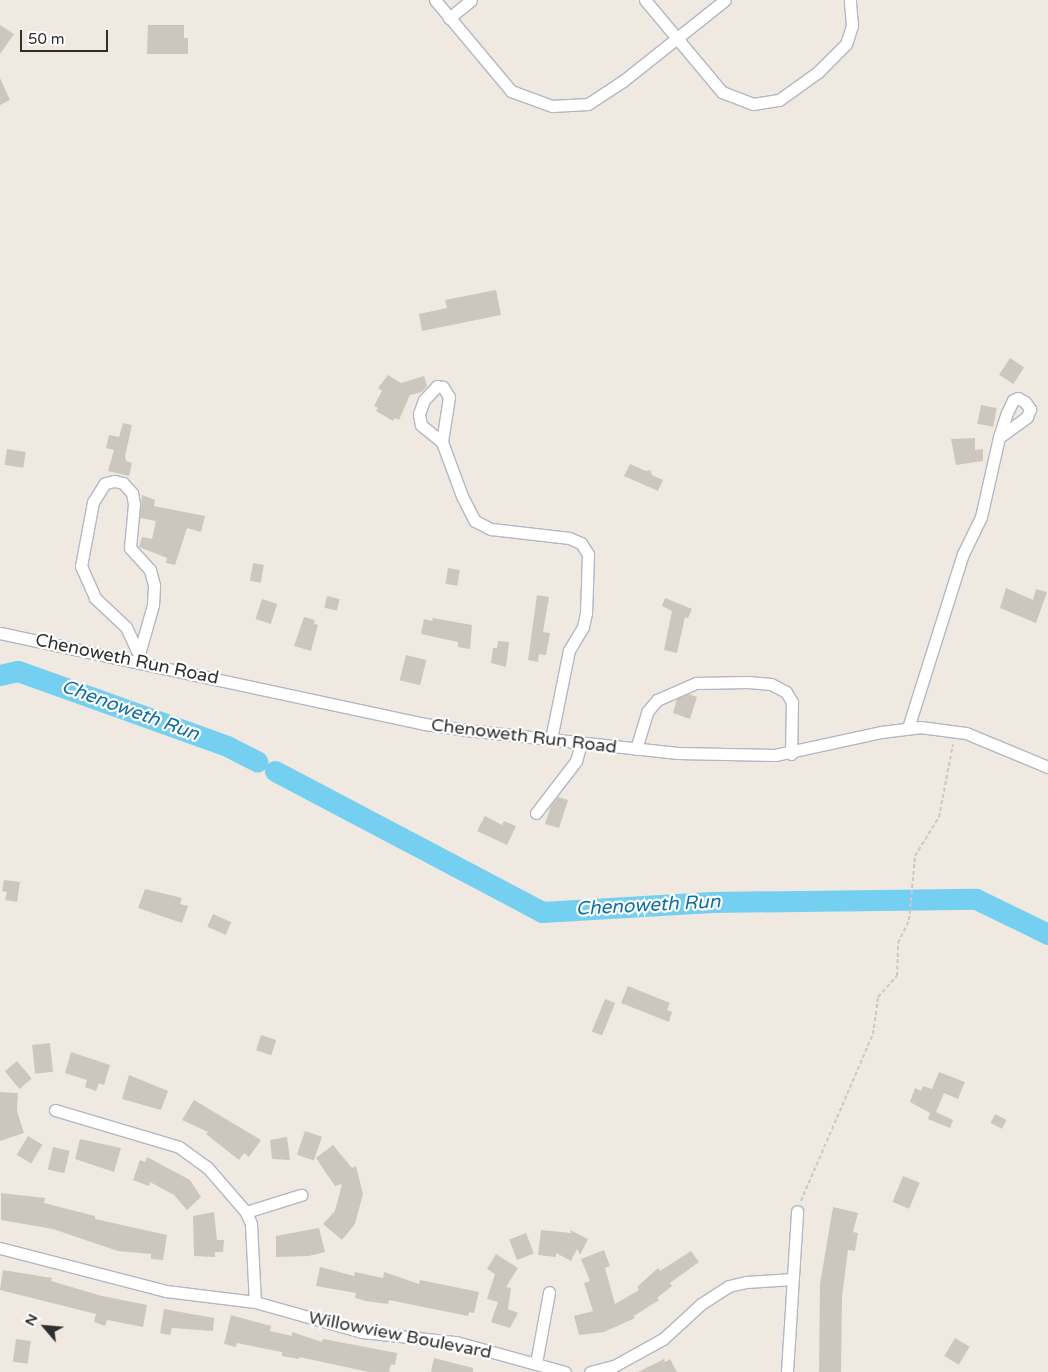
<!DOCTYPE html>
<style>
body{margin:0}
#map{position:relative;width:1048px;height:1372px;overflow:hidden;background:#efe9e1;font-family:"Varela Round",sans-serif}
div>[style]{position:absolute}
.river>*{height:21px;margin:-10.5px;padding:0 10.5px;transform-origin:10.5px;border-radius:10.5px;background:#75cff0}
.building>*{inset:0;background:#cbc7bf;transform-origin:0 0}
.path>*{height:2px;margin-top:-1px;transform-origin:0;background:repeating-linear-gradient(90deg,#c9c9c9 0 4px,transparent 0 6.5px)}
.roads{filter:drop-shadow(1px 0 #b4b7c1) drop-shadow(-1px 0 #b4b7c1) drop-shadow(0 1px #b4b7c1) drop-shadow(0 -1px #b4b7c1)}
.minor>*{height:11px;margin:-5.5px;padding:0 5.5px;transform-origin:5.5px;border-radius:5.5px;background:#fff}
span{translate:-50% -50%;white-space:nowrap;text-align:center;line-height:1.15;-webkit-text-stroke:4.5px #fff;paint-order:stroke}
.street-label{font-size:18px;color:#2e2e2e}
.water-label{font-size:19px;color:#0d6fa3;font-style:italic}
.north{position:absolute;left:20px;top:1302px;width:50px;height:50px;-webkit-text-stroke:4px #fff;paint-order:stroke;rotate:297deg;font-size:14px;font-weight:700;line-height:20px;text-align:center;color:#2e2e2e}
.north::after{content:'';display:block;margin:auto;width:18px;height:22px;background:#2e2e2e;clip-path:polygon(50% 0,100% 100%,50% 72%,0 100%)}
.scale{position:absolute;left:20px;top:30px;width:88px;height:22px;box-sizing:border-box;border:2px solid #2e2e2e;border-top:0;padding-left:6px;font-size:15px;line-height:18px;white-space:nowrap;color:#2e2e2e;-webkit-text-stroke:4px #fff;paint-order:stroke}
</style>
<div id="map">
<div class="river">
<div style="left:0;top:675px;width:18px;rotate:-13deg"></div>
<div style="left:18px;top:671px;width:222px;rotate:19.7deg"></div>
<div style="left:227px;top:746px;width:34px;rotate:27deg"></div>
<div style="left:275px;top:771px;width:302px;rotate:27.8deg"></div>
<div style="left:542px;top:912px;width:170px;rotate:-3.4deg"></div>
<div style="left:712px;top:902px;width:264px;rotate:-0.7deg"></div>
<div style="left:976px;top:899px;width:80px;rotate:25.9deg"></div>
</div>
<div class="building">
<div style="clip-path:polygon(0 25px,14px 34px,0 54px)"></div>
<div style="clip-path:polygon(148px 25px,184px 25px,184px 38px,188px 38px,188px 54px,147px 54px)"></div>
<div style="clip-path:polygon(0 78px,10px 100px,0 105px)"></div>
<div style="clip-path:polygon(496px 290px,501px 315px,422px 331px,419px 314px,447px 308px,445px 300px)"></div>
<div style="left:1010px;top:358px;width:17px;height:20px;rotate:33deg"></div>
<div style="clip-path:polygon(388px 375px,401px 383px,424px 376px,427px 386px,422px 392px,410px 395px,399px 420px,395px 418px,393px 421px,376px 411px,378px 408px,374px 406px,382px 391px,378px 388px)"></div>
<div style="left:981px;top:405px;width:16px;height:19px;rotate:11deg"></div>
<div style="clip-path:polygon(123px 423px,132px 425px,125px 456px,126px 461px,132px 463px,129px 476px,108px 471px,114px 450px,106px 448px,109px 435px,119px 437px)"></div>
<div style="clip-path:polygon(975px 438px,975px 450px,983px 449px,983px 461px,956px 465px,951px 439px)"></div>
<div style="left:7px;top:449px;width:19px;height:16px;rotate:9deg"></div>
<div style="clip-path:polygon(630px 464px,646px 471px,650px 470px,652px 475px,663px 480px,658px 491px,624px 476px)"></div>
<div style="clip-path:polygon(142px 495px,155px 500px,154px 506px,205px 516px,201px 532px,187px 528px,175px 565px,166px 563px,167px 558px,139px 547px,142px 537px,152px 539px,156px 521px,140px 518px)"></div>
<div style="left:253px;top:563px;width:11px;height:18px;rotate:10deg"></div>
<div style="left:448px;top:568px;width:12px;height:16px;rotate:9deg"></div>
<div style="clip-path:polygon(1006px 588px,1033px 600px,1036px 589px,1047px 592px,1036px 623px,1000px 608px)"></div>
<div style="clip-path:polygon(537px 595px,549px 597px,543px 632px,550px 633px,546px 655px,539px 654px,538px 662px,528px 660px)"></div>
<div style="left:327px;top:596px;width:13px;height:12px;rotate:13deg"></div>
<div style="clip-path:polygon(665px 598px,692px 609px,688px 618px,685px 617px,677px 653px,664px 650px,672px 611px,662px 606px)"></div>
<div style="left:262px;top:599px;width:16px;height:21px;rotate:18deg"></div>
<div style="clip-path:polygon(304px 617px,315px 620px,314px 624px,318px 625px,311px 651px,294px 646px)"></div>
<div style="clip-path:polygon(433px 618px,472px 625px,470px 649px,458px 647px,458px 642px,421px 634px,424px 619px,432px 621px)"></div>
<div style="clip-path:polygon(498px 641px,509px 642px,506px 667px,491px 663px,493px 648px,497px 648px)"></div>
<div style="left:406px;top:655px;width:21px;height:26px;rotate:14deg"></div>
<div style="clip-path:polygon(689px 694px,697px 697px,690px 719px,673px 713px,677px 699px)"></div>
<div style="clip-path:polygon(558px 797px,568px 800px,559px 828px,545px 824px,551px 806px)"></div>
<div style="clip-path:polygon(485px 816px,502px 825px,504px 821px,516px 826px,507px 845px,477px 831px)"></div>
<div style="clip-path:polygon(4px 880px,20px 882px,17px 902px,5px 900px,7px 892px,2px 891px)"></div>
<div style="clip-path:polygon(145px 889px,182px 898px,180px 904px,188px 906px,182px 923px,138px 908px)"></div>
<div style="left:213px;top:914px;width:20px;height:14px;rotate:24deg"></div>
<div style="clip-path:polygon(628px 986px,670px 1003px,667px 1010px,672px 1012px,669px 1022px,621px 1003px)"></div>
<div style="left:605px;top:999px;width:11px;height:35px;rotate:22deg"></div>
<div style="left:261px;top:1035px;width:16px;height:16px;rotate:18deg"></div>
<div style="left:50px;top:1043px;width:29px;height:18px;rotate:84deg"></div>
<div style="clip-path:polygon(71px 1052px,110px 1065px,104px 1085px,99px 1083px,96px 1091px,85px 1087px,87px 1080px,65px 1073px)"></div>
<div style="left:17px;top:1061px;width:23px;height:16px;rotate:50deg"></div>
<div style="clip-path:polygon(939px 1072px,965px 1082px,958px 1099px,944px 1093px,936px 1112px,953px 1120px,950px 1128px,928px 1119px,930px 1113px,910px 1102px,915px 1088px,921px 1091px,923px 1086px,932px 1089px)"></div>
<div style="clip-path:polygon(129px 1075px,168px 1091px,161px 1110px,122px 1099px)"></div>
<div style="clip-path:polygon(0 1092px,18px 1093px,17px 1111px,24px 1133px,0 1141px)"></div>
<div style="clip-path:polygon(194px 1100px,261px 1140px,249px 1157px,244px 1153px,239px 1160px,206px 1134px,208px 1132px,182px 1120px)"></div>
<div style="left:995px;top:1114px;width:13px;height:10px;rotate:27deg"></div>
<div style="left:305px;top:1131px;width:18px;height:25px;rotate:19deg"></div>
<div style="left:28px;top:1136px;width:17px;height:22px;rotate:31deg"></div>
<div style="clip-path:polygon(287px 1137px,290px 1160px,272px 1159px,270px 1140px)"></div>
<div style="clip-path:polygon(80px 1139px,121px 1148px,114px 1172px,75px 1159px)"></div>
<div style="clip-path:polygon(333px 1145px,352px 1168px,356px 1166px,363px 1194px,355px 1224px,342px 1240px,323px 1224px,335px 1211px,342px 1184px,335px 1186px,316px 1158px)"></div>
<div style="left:53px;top:1147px;width:17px;height:23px;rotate:13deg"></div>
<div style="clip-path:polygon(147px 1157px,190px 1180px,201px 1197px,187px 1210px,174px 1195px,150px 1182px,149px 1186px,133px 1180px,140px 1160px,145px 1162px)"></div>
<div style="left:903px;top:1176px;width:18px;height:28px;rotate:22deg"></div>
<div style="clip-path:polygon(1px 1193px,45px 1198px,44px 1203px,95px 1216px,95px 1219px,167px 1235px,163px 1260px,151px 1259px,151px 1254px,118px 1251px,53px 1229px,1px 1220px)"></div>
<div style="clip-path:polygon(833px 1207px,858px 1213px,853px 1232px,858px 1233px,855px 1251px,848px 1250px,842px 1297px,841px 1372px,819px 1372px,820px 1284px)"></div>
<div style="clip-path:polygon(214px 1212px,217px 1240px,224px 1240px,223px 1252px,215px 1252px,215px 1257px,194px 1256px,193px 1216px)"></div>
<div style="clip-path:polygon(319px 1228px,325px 1252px,309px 1256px,276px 1257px,276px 1236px)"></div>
<div style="clip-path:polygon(541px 1230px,571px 1233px,570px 1230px,588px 1239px,580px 1255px,577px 1249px,571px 1261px,556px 1253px,556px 1257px,538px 1255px)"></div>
<div style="left:526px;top:1233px;width:22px;height:18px;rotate:69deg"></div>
<div style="clip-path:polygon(604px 1250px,610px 1266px,605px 1268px,615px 1304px,639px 1290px,637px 1287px,658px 1268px,660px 1271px,691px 1251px,699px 1262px,670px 1283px,672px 1286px,657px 1298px,659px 1300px,634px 1316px,635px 1318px,604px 1332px,579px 1335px,574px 1316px,593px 1311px,584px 1283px,590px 1281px,581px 1259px)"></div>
<div style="clip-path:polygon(496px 1254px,518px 1268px,506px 1287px,511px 1288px,508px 1309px,518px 1313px,510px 1328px,491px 1322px,498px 1302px,487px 1299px,495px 1274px,487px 1269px)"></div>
<div style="clip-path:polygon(320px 1267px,354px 1276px,355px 1272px,383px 1278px,384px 1272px,419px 1284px,420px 1280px,479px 1292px,474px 1313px,469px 1312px,468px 1316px,389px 1300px,388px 1304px,366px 1301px,355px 1298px,356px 1293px,316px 1286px)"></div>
<div style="clip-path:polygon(3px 1270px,52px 1278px,51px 1281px,102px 1296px,147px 1305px,143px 1327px,107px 1320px,105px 1326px,94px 1322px,96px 1314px,0 1290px)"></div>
<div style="clip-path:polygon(164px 1309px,214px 1318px,213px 1331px,172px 1328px,170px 1335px,160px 1333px)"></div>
<div style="clip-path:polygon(231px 1315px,271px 1326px,270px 1331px,292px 1336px,292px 1332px,322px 1342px,323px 1339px,397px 1353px,395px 1365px,391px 1364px,389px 1372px,369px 1372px,299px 1357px,299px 1359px,282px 1356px,282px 1352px,237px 1343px,236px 1347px,224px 1344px)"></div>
<div style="left:955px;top:1338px;width:17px;height:21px;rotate:31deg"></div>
<div style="left:16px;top:1339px;width:15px;height:23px;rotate:8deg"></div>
<div style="clip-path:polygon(434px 1358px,473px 1368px,473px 1372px,431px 1372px)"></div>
<div style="clip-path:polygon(664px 1359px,665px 1362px,670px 1359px,677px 1372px,638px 1372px)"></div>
</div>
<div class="path">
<div style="left:801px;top:1201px;width:182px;rotate:-66.7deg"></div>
<div style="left:873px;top:1034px;width:37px;rotate:-82deg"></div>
<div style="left:878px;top:997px;width:28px;rotate:-48deg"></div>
<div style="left:897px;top:976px;width:33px;rotate:-88deg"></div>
<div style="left:898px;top:943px;width:25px;rotate:-64deg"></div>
<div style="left:909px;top:920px;width:64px;rotate:-84.6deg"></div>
<div style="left:915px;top:856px;width:46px;rotate:-58.4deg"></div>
<div style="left:939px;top:817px;width:74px;rotate:-79.1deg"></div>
</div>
<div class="roads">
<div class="minor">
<div style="left:435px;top:0;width:119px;rotate:50.1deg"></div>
<div style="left:511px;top:91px;width:44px;rotate:20.1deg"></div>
<div style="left:552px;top:106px;width:36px;rotate:-3deg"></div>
<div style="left:588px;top:104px;width:42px;rotate:-33.3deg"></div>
<div style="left:623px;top:81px;width:130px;rotate:-38.5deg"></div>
<div style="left:645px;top:0;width:120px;rotate:50.1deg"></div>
<div style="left:722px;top:92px;width:33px;rotate:21deg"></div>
<div style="left:753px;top:104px;width:26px;rotate:-9deg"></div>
<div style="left:779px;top:100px;width:48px;rotate:-35.7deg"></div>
<div style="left:818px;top:72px;width:40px;rotate:-45deg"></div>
<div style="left:846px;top:44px;width:20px;rotate:-72deg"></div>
<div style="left:852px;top:25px;width:25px;rotate:-95deg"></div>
<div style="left:449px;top:18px;width:28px;rotate:-39deg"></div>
<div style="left:442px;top:442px;width:46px;rotate:-81.2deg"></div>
<div style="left:449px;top:397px;width:12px;rotate:-121deg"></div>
<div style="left:443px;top:387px;width:6px;rotate:-171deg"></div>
<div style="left:437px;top:386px;width:19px;rotate:133deg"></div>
<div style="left:424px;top:400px;width:15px;rotate:110deg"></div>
<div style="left:419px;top:414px;width:11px;rotate:80deg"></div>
<div style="left:421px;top:425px;width:27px;rotate:39deg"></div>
<div style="left:442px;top:442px;width:58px;rotate:69.7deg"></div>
<div style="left:462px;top:496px;width:28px;rotate:63deg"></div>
<div style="left:475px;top:521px;width:18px;rotate:27deg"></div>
<div style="left:491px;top:529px;width:79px;rotate:6.6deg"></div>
<div style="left:569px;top:538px;width:13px;rotate:23deg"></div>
<div style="left:581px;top:543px;width:13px;rotate:58deg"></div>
<div style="left:588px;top:554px;width:59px;rotate:91.9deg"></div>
<div style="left:586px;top:613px;width:14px;rotate:102deg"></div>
<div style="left:583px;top:627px;width:27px;rotate:121deg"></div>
<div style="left:569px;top:650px;width:91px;rotate:101.4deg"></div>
<div style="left:0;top:633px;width:435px;rotate:12.1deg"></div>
<div style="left:425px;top:724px;width:41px;rotate:8.3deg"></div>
<div style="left:466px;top:730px;width:213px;rotate:6.2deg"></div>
<div style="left:678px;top:753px;width:97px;rotate:1.2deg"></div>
<div style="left:775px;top:755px;width:108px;rotate:-12.2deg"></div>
<div style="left:881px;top:732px;width:39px;rotate:-7deg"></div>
<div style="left:920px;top:727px;width:46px;rotate:7.4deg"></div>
<div style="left:966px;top:733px;width:89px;rotate:22.5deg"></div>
<div style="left:137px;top:661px;width:58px;rotate:-74.1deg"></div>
<div style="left:153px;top:605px;width:20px;rotate:-87deg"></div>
<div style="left:154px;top:585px;width:16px;rotate:-105deg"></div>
<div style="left:150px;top:570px;width:30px;rotate:-132deg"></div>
<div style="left:130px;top:548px;width:44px;rotate:-84.8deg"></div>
<div style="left:134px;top:504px;width:11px;rotate:-100deg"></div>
<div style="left:132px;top:493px;width:13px;rotate:-132deg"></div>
<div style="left:123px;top:483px;width:9px;rotate:-167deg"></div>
<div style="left:114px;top:481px;width:9px;rotate:167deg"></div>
<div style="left:105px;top:483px;width:22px;rotate:122deg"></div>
<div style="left:93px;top:502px;width:65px;rotate:100.6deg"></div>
<div style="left:81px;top:566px;width:35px;rotate:66deg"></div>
<div style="left:95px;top:598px;width:42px;rotate:43.1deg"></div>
<div style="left:126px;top:627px;width:26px;rotate:65deg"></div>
<div style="left:908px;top:728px;width:182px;rotate:-72.5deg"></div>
<div style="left:963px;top:554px;width:41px;rotate:-64.1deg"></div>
<div style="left:981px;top:517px;width:82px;rotate:-77.3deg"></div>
<div style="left:999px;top:437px;width:25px;rotate:-72deg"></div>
<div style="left:1007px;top:413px;width:14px;rotate:-65deg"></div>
<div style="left:1013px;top:400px;width:5px;rotate:-22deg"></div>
<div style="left:1018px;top:398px;width:8px;rotate:30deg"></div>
<div style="left:1025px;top:402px;width:9px;rotate:54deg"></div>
<div style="left:1030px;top:409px;width:9px;rotate:111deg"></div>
<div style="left:1027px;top:417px;width:34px;rotate:144deg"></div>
<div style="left:636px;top:749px;width:39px;rotate:-73deg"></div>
<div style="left:647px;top:712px;width:16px;rotate:-50deg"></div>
<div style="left:657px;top:700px;width:43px;rotate:-23.6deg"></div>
<div style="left:696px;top:683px;width:52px;rotate:-1.1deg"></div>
<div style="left:748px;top:682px;width:23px;rotate:5deg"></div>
<div style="left:771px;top:684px;width:17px;rotate:28deg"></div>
<div style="left:786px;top:692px;width:12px;rotate:59deg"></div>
<div style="left:792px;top:702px;width:52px;rotate:91.1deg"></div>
<div style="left:536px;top:813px;width:66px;rotate:-52.4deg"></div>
<div style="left:576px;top:761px;width:19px;rotate:-74deg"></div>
<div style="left:55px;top:1110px;width:129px;rotate:16.6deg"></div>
<div style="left:179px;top:1147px;width:34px;rotate:36deg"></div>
<div style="left:207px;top:1167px;width:60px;rotate:49.1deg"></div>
<div style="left:246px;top:1212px;width:13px;rotate:67deg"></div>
<div style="left:251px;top:1224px;width:78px;rotate:87.1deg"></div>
<div style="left:246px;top:1212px;width:58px;rotate:-17.2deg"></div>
<div style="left:0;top:1248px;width:171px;rotate:14.5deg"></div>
<div style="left:166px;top:1291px;width:90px;rotate:7deg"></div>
<div style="left:255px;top:1302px;width:111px;rotate:15.7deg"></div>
<div style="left:362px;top:1332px;width:95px;rotate:6.1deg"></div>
<div style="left:456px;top:1342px;width:113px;rotate:15.4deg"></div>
<div style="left:536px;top:1363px;width:72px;rotate:-79.6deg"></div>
<div style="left:590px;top:1372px;width:25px;rotate:-14deg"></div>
<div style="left:614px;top:1366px;width:56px;rotate:-28.9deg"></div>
<div style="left:663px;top:1339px;width:52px;rotate:-42.6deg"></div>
<div style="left:701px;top:1304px;width:33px;rotate:-33deg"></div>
<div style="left:729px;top:1286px;width:17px;rotate:-13deg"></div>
<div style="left:746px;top:1282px;width:47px;rotate:-3.7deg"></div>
<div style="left:787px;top:1372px;width:161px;rotate:-86.4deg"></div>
</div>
</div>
<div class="street-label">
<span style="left:127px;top:659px;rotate:12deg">Chenoweth Run Road</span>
<span style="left:524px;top:736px;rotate:7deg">Chenoweth Run Road</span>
<span style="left:400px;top:1335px;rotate:11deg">Willowview Boulevard</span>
</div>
<div class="water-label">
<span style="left:130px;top:711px;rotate:20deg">Chenoweth Run</span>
<span style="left:648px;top:906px;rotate:-3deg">Chenoweth Run</span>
</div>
<div class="north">N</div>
<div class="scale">50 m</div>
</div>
